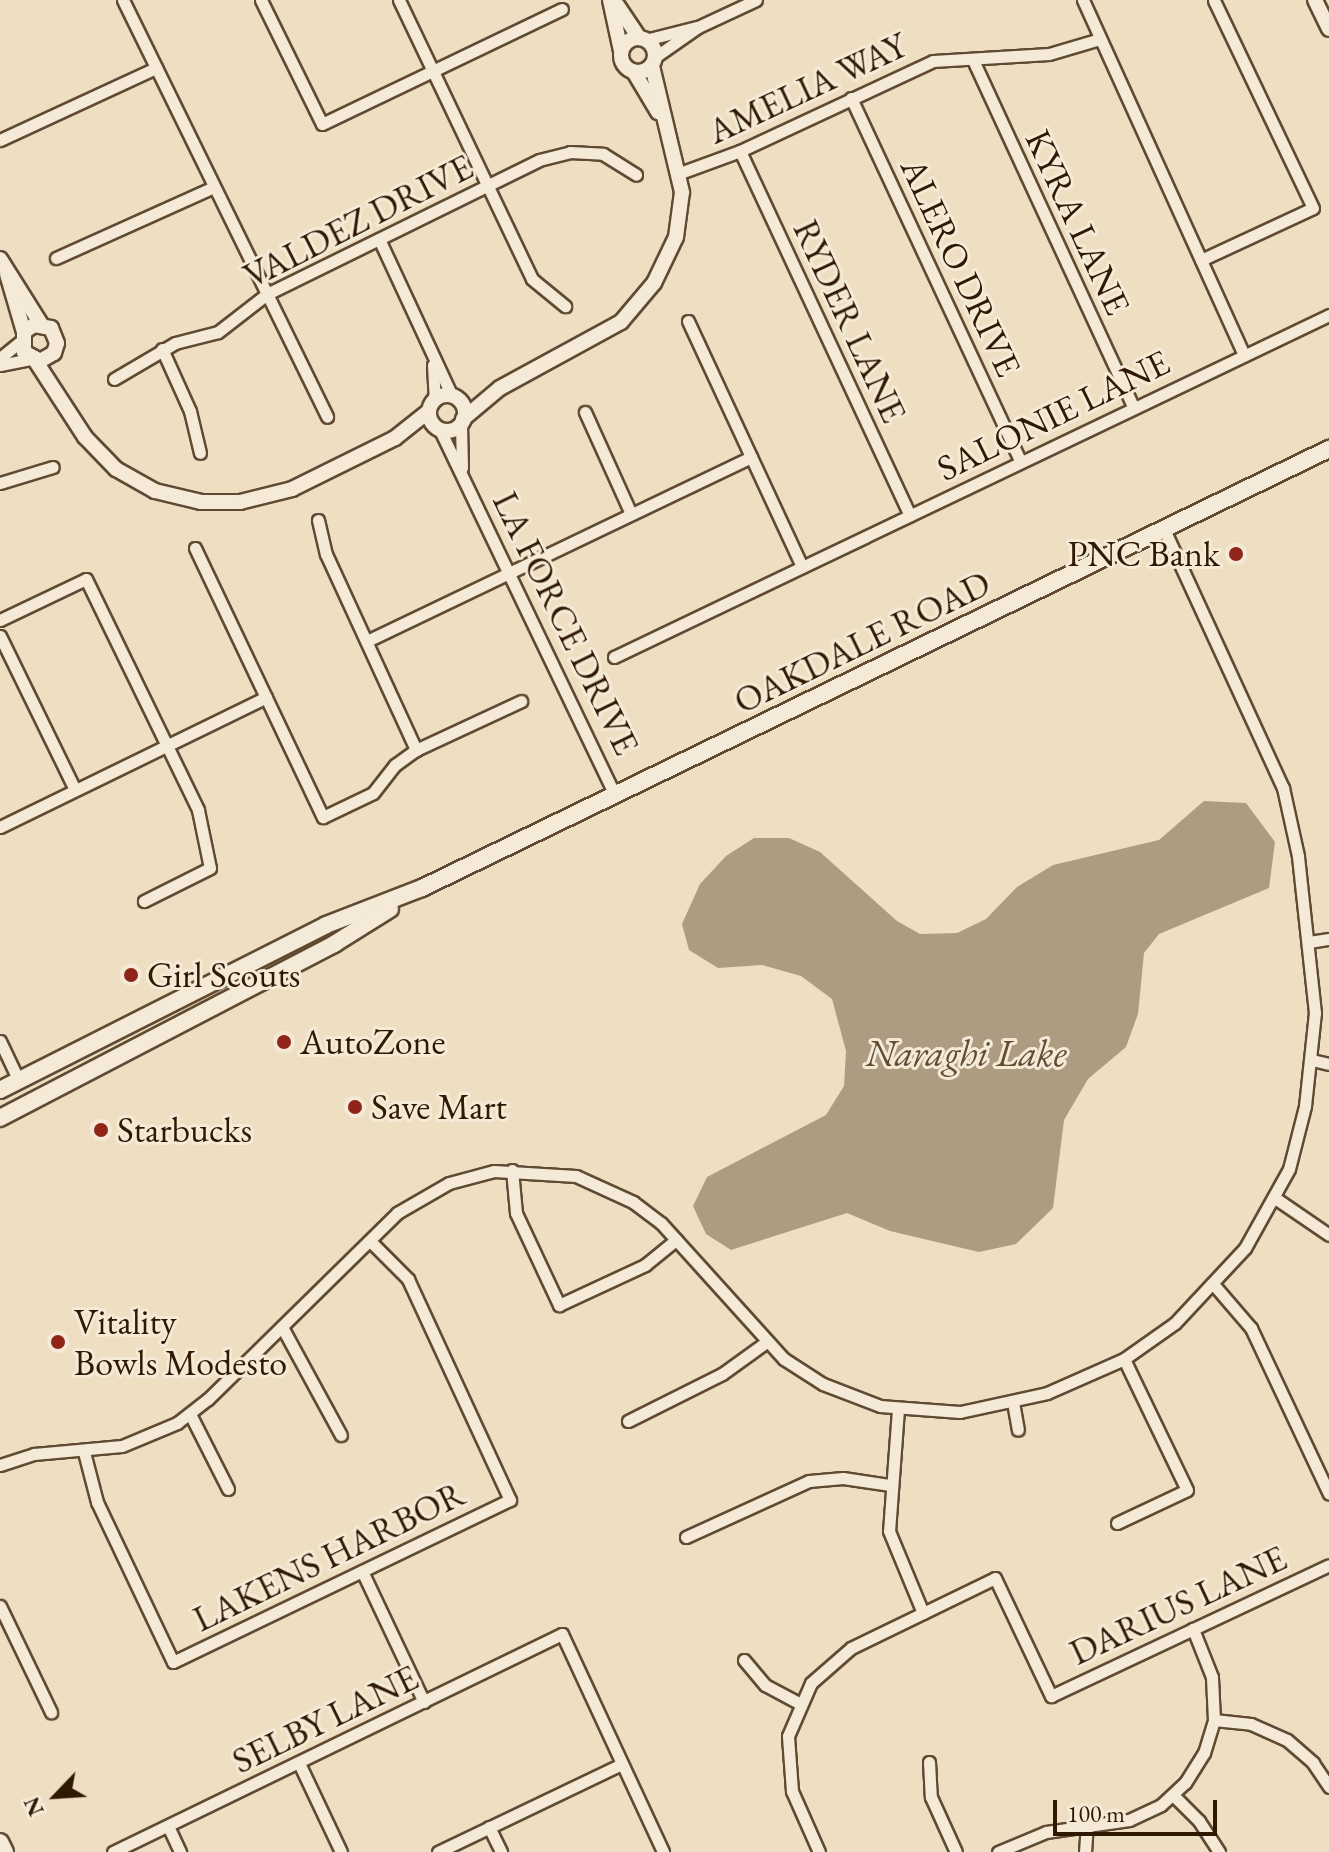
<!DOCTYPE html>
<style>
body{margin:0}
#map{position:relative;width:1329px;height:1852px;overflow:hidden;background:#eedfc2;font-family:"EB Garamond",serif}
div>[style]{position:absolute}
.water>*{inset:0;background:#ad9c81}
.roads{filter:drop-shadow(2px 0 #604a32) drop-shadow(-2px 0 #604a32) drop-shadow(0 2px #604a32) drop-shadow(0 -2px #604a32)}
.minor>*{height:11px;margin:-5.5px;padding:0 5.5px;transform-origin:5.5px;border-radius:5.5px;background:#f4ead7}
.tertiary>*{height:14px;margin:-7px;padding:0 7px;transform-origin:7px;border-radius:7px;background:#f4ead7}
.tertiary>.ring{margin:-7px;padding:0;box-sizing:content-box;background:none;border:14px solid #f4ead7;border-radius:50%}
.secondary>*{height:16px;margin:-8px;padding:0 8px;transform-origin:8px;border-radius:8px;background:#f4ead7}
.dots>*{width:22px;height:22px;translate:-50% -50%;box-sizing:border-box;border:4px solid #f4ead7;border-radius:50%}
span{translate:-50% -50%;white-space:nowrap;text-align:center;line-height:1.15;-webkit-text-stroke:6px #f4ead7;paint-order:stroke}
.street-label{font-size:36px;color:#301902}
.poi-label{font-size:36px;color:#301902}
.right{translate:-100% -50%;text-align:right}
.left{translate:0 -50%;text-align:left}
.water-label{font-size:38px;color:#624d35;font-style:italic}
.north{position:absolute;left:16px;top:1756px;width:80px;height:80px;-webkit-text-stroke:6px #f4ead7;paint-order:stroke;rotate:245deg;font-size:22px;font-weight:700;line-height:32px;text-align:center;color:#301902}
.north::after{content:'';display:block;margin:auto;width:28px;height:36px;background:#301902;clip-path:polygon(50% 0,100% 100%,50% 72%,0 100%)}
.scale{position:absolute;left:1053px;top:1800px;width:164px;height:36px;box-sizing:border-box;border:4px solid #301902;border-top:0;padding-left:10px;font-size:24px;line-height:28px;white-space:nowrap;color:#301902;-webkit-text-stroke:6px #f4ead7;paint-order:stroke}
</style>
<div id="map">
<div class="water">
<div style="clip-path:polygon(1204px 801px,1246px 803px,1275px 842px,1269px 888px,1159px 934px,1144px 953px,1138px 1014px,1126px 1047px,1088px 1079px,1064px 1120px,1053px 1208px,1016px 1244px,979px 1252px,890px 1231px,847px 1213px,731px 1250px,706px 1234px,693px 1206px,707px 1177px,826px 1115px,844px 1086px,846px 1051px,832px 999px,801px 976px,762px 965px,718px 968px,689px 950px,682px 924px,700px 884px,726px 856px,754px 838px,789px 838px,820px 852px,897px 921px,920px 934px,957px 933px,986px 919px,1017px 887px,1053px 865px,1159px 840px)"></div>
</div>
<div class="roads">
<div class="minor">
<div style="left:123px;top:0;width:464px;rotate:63.9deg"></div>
<div style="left:261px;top:0;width:138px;rotate:63.8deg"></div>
<div style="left:322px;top:124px;width:266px;rotate:-25.6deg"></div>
<div style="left:399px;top:0;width:309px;rotate:64.5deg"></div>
<div style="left:532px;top:279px;width:43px;rotate:39.3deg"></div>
<div style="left:1083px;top:0;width:390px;rotate:65.6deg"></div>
<div style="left:645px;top:40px;width:54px;rotate:-14deg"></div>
<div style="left:655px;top:57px;width:52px;rotate:-34.9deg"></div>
<div style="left:698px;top:27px;width:64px;rotate:-25deg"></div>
<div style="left:973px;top:60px;width:382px;rotate:65.2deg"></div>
<div style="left:851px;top:98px;width:400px;rotate:65deg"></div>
<div style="left:0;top:140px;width:172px;rotate:-24.8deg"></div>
<div style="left:740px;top:151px;width:402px;rotate:65deg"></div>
<div style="left:680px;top:173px;width:64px;rotate:-20.1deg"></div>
<div style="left:740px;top:151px;width:213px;rotate:-25deg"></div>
<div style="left:933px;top:61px;width:116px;rotate:-3.5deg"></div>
<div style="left:1049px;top:54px;width:53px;rotate:-16.4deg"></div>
<div style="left:379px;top:239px;width:173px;rotate:65.1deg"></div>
<div style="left:56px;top:258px;width:173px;rotate:-24.2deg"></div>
<div style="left:1201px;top:260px;width:123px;rotate:-24.9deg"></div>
<div style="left:1313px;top:208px;width:230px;rotate:-115.5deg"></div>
<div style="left:688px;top:321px;width:271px;rotate:65.1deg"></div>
<div style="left:162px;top:349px;width:68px;rotate:65.7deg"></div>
<div style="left:190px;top:411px;width:43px;rotate:76.6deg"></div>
<div style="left:0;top:358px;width:27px;rotate:-39deg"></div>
<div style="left:0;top:365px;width:32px;rotate:-11deg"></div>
<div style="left:433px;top:365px;width:35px;rotate:87deg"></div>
<div style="left:114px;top:379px;width:71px;rotate:-30.5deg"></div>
<div style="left:175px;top:343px;width:44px;rotate:-14.3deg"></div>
<div style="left:218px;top:332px;width:62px;rotate:-37.8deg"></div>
<div style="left:267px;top:294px;width:303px;rotate:-26.2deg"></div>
<div style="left:539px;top:160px;width:32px;rotate:-14deg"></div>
<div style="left:570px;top:152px;width:33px;rotate:3deg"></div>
<div style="left:603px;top:154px;width:39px;rotate:32deg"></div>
<div style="left:585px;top:412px;width:112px;rotate:65.7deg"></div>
<div style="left:461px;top:424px;width:44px;rotate:88.7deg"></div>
<div style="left:440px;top:430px;width:406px;rotate:64.4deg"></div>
<div style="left:0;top:483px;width:55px;rotate:-16.8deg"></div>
<div style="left:318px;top:520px;width:35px;rotate:77deg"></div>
<div style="left:326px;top:554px;width:216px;rotate:65.3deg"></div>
<div style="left:195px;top:548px;width:298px;rotate:64.6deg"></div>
<div style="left:323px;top:817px;width:55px;rotate:-25.6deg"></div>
<div style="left:373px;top:793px;width:36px;rotate:-52deg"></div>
<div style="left:395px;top:765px;width:26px;rotate:-36deg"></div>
<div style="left:416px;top:750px;width:116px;rotate:-25deg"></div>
<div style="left:0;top:620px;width:95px;rotate:-25.5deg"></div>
<div style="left:86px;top:579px;width:257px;rotate:64.1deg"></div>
<div style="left:198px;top:810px;width:59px;rotate:78.3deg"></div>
<div style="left:210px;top:868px;width:74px;rotate:153.4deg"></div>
<div style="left:0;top:636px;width:171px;rotate:64deg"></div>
<div style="left:367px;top:641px;width:426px;rotate:-25.6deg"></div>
<div style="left:614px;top:657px;width:793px;rotate:-25.56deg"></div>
<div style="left:0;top:827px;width:296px;rotate:-26deg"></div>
<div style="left:1309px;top:942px;width:20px;rotate:-9deg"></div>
<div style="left:0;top:1041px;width:44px;rotate:64.6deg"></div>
<div style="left:1312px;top:1060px;width:17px;rotate:13deg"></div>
<div style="left:512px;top:1170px;width:43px;rotate:84.7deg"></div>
<div style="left:516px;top:1213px;width:102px;rotate:64.9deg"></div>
<div style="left:559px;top:1305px;width:95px;rotate:-24.9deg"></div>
<div style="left:645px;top:1265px;width:40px;rotate:-39deg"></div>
<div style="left:1275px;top:1198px;width:65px;rotate:34.4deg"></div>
<div style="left:1214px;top:1285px;width:57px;rotate:49.3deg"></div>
<div style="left:1251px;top:1328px;width:183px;rotate:64.8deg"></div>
<div style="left:282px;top:1327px;width:123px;rotate:61.4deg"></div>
<div style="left:1013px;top:1402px;width:28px;rotate:80deg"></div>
<div style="left:898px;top:1409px;width:122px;rotate:94.2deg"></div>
<div style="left:889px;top:1531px;width:89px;rotate:67.5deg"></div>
<div style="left:190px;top:1414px;width:84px;rotate:63.1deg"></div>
<div style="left:628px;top:1421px;width:105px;rotate:-26.6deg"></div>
<div style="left:722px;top:1374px;width:53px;rotate:-35.8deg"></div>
<div style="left:84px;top:1452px;width:52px;rotate:75.4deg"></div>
<div style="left:97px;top:1502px;width:177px;rotate:64.6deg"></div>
<div style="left:173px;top:1662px;width:374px;rotate:-25.7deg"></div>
<div style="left:510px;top:1500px;width:243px;rotate:-114.8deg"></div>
<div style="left:408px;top:1279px;width:54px;rotate:-135deg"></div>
<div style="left:0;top:1465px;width:36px;rotate:-18deg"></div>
<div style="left:34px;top:1454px;width:88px;rotate:-5.2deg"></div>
<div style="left:122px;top:1446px;width:60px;rotate:-22.7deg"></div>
<div style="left:177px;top:1423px;width:39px;rotate:-38deg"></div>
<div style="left:208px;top:1399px;width:265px;rotate:-44.5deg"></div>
<div style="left:397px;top:1213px;width:60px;rotate:-30deg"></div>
<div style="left:449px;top:1183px;width:47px;rotate:-14.9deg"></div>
<div style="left:494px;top:1171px;width:82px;rotate:3.5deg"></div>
<div style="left:576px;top:1176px;width:63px;rotate:24.5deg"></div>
<div style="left:633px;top:1202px;width:35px;rotate:37deg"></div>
<div style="left:661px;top:1223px;width:183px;rotate:47.9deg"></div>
<div style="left:784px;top:1359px;width:46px;rotate:32.7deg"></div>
<div style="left:823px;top:1384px;width:61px;rotate:21.1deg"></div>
<div style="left:880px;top:1406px;width:80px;rotate:4.3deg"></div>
<div style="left:960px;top:1412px;width:89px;rotate:-12.3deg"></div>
<div style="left:1047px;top:1393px;width:84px;rotate:-23.8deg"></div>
<div style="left:1124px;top:1359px;width:62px;rotate:-35.2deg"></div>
<div style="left:1175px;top:1323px;width:103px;rotate:-47deg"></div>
<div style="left:1245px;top:1248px;width:90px;rotate:-60.9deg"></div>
<div style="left:1289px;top:1169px;width:65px;rotate:-75.7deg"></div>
<div style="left:1305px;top:1106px;width:94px;rotate:-83.9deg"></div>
<div style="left:1315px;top:1013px;width:158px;rotate:-96.2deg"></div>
<div style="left:1298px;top:856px;width:70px;rotate:-102.4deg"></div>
<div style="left:1283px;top:788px;width:283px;rotate:-114.7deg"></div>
<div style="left:1117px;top:1523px;width:77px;rotate:-25.2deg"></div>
<div style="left:1187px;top:1490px;width:145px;rotate:-115.7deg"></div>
<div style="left:686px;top:1537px;width:135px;rotate:-24.5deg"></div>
<div style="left:809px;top:1481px;width:34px;rotate:-5deg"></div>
<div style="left:843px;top:1478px;width:48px;rotate:8.5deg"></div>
<div style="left:362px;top:1571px;width:145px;rotate:64.7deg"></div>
<div style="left:0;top:1606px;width:118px;rotate:64.3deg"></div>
<div style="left:744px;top:1660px;width:33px;rotate:50deg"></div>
<div style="left:765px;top:1685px;width:38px;rotate:28deg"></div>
<div style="left:1214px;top:1720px;width:37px;rotate:6deg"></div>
<div style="left:1251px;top:1724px;width:39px;rotate:24deg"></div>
<div style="left:1287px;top:1740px;width:35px;rotate:41deg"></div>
<div style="left:1313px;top:1763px;width:29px;rotate:56deg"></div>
<div style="left:929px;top:1762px;width:35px;rotate:87deg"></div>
<div style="left:931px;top:1797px;width:60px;rotate:65.6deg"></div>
<div style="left:299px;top:1763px;width:98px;rotate:64.7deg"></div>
<div style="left:1173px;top:1795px;width:37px;rotate:45deg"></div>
<div style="left:1199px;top:1821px;width:37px;rotate:57deg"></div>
<div style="left:168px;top:1826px;width:29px;rotate:65deg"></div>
<div style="left:489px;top:1827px;width:28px;rotate:64deg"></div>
<div style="left:113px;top:1852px;width:499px;rotate:-25.9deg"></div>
<div style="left:562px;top:1634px;width:240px;rotate:65.1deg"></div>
<div style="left:438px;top:1852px;width:204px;rotate:-25.6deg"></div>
<div style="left:819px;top:1852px;width:67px;rotate:-113.9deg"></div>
<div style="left:792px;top:1791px;width:55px;rotate:-94.2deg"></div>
<div style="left:788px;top:1736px;width:58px;rotate:-66.5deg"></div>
<div style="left:811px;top:1683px;width:53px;rotate:-41.2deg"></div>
<div style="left:851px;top:1648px;width:160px;rotate:-25.9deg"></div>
<div style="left:995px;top:1578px;width:131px;rotate:64.6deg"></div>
<div style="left:1051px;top:1696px;width:307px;rotate:-25.2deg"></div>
<div style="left:998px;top:1852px;width:52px;rotate:-22.6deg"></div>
<div style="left:1046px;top:1832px;width:84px;rotate:-8.2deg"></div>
<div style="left:1129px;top:1820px;width:35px;rotate:-25deg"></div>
<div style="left:1161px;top:1805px;width:33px;rotate:-43deg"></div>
<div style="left:1185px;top:1783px;width:36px;rotate:-58deg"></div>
<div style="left:1204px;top:1753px;width:34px;rotate:-73deg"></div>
<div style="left:1214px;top:1720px;width:43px;rotate:-92.7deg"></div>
<div style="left:1212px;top:1677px;width:52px;rotate:-111.6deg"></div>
<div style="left:1085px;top:1852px;width:27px;rotate:-86deg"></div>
</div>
<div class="tertiary">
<div style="left:610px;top:0;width:52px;rotate:77.8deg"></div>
<div style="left:1315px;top:0;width:32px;rotate:64deg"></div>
<div style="left:617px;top:5px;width:40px;rotate:56deg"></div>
<div class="ring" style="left:621px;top:38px;width:20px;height:20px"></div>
<div style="left:634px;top:72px;width:47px;rotate:59deg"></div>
<div style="left:0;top:259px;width:77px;rotate:57.8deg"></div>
<div style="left:7px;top:274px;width:60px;rotate:73.7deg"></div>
<div style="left:24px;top:332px;width:20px;rotate:90deg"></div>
<div style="left:24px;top:352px;width:18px;rotate:29deg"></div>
<div style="left:40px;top:361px;width:16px;rotate:-30deg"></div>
<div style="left:54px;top:353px;width:10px;rotate:-73deg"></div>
<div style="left:57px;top:343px;width:16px;rotate:-112deg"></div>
<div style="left:51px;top:328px;width:17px;rotate:-170deg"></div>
<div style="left:34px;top:325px;width:12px;rotate:145deg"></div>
<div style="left:35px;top:360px;width:92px;rotate:57deg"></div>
<div style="left:85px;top:437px;width:45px;rotate:45.9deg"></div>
<div style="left:116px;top:469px;width:45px;rotate:29.4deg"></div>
<div style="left:155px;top:491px;width:47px;rotate:13.4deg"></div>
<div style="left:201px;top:502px;width:39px"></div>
<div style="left:240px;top:502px;width:54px;rotate:-14deg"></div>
<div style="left:292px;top:489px;width:115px;rotate:-26.3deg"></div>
<div style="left:395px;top:438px;width:43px;rotate:-38.5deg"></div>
<div class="ring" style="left:429px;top:395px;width:22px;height:22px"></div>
<div style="left:463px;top:419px;width:48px;rotate:-40deg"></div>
<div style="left:500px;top:388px;width:138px;rotate:-28.6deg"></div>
<div style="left:621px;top:322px;width:51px;rotate:-49.8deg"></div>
<div style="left:654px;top:283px;width:51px;rotate:-64.4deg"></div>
<div style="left:676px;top:237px;width:45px;rotate:-82.4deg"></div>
<div style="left:682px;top:192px;width:130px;rotate:-103.4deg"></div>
</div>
<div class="secondary">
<div style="left:0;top:1090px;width:365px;rotate:-26.8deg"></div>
<div style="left:326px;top:925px;width:103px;rotate:-21.1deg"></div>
<div style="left:422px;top:888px;width:1008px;rotate:-25.83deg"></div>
<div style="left:0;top:1118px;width:377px;rotate:-27.5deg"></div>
<div style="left:334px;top:944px;width:66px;rotate:-32deg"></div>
<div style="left:0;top:1842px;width:11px;rotate:63deg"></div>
</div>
</div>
<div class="dots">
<div style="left:1236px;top:554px;background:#8f2418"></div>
<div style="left:131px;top:975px;background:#8f2418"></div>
<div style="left:284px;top:1042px;background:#8f2418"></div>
<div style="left:355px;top:1107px;background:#8f2418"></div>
<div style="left:101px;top:1130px;background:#8f2418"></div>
<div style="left:58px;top:1342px;background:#8f2418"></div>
</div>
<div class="street-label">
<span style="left:807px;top:88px;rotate:-25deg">AMELIA WAY</span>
<span style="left:358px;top:221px;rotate:-27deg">VALDEZ DRIVE</span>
<span style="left:1078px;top:222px;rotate:65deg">KYRA LANE</span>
<span style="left:961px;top:267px;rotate:65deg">ALERO DRIVE</span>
<span style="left:850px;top:321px;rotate:65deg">RYDER LANE</span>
<span style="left:1053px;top:415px;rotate:-26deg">SALONIE LANE</span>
<span style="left:566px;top:623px;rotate:64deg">LA FORCE DRIVE</span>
<span style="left:862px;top:642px;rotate:-26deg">OAKDALE ROAD</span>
<span style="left:329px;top:1556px;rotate:-26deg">LAKENS HARBOR</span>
<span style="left:1178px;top:1605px;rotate:-25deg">DARIUS LANE</span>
<span style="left:325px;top:1719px;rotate:-26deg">SELBY LANE</span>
</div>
<div class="poi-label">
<span class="right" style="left:1220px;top:554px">PNC Bank</span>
<span class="left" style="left:147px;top:975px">Girl Scouts</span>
<span class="left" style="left:300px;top:1042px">AutoZone</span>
<span class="left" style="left:371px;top:1107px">Save Mart</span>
<span class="left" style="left:117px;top:1130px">Starbucks</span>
<span class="left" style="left:74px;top:1342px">Vitality<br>Bowls Modesto</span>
</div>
<div class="water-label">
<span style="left:966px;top:1053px">Naraghi Lake</span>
</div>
<div class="north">N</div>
<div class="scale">100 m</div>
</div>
